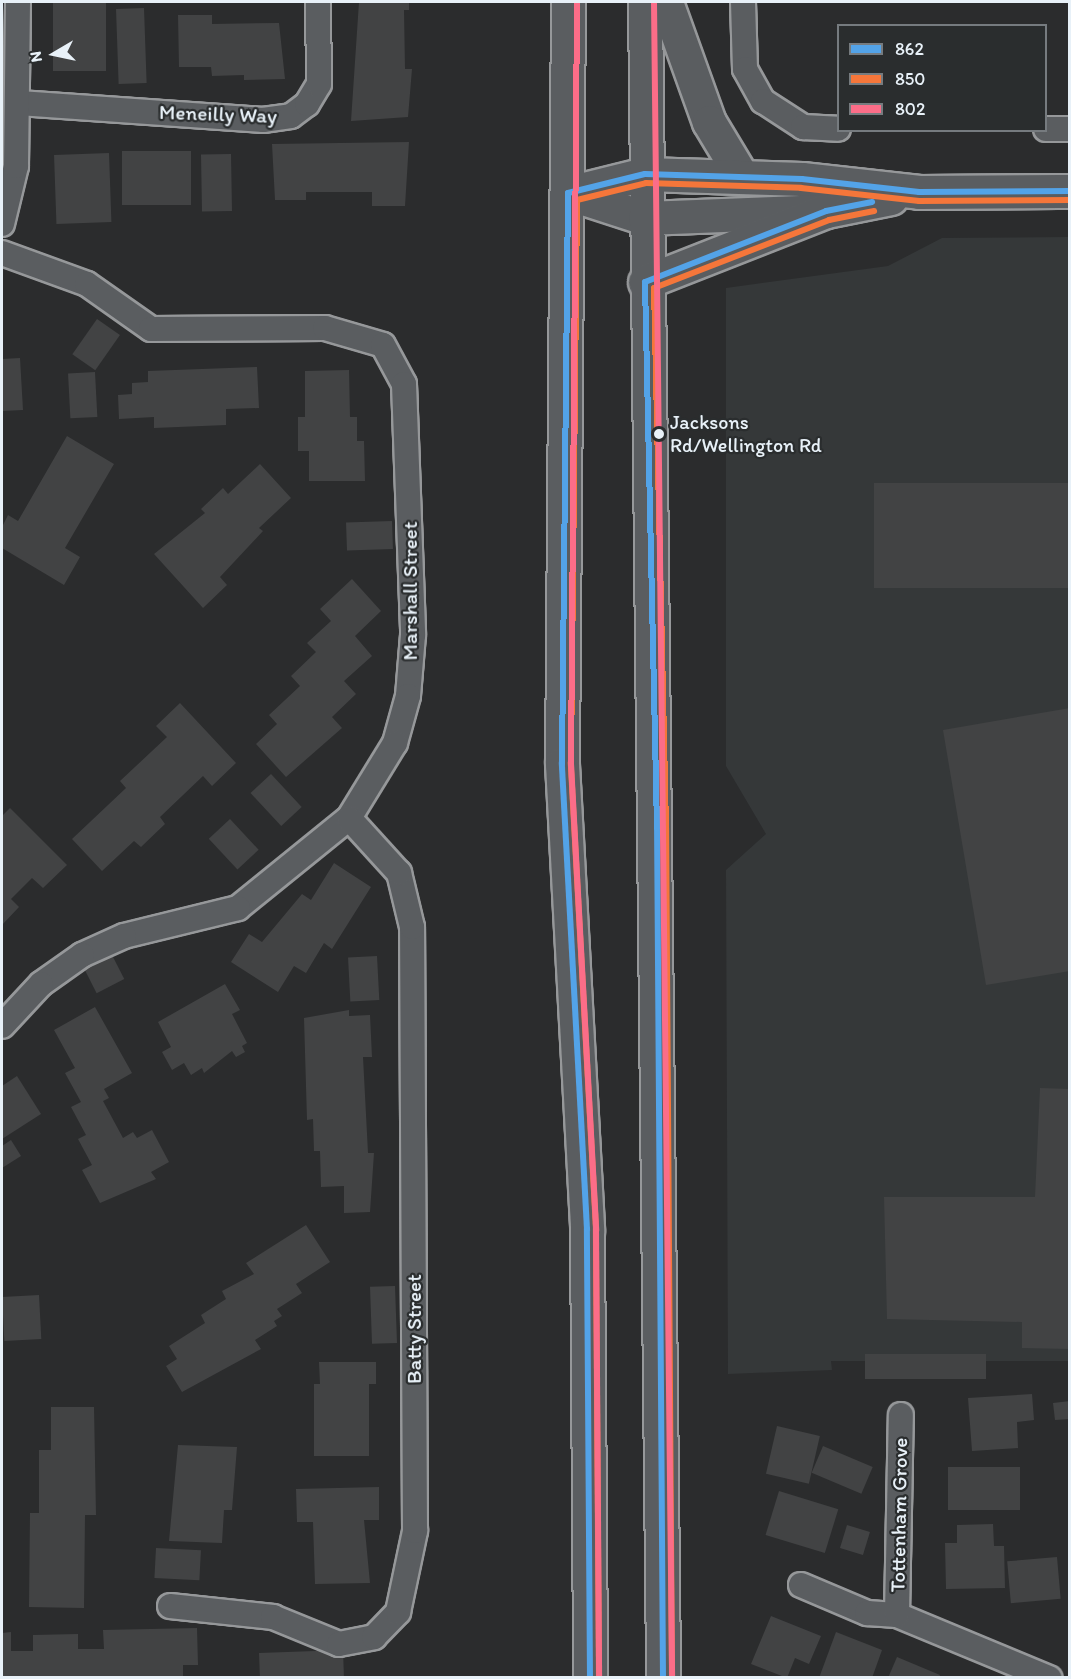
<!DOCTYPE html>
<style>
body{margin:0}
#map{position:relative;width:1071px;height:1679px;overflow:hidden;background:#2b2c2d;font-family:Itim,sans-serif}
div>[style]{position:absolute}
.built>*{inset:0;background:#353839}
.building>*{inset:0;background:#424344;transform-origin:0 0}
.roads{filter:drop-shadow(2px 0 #96989a) drop-shadow(-2px 0 #96989a) drop-shadow(0 2px #96989a) drop-shadow(0 -2px #96989a)}
.street>*{height:24px;margin:-12px;padding:0 12px;transform-origin:12px;border-radius:12px;background:#5a5d60}
.primary>*{height:33px;margin:-16.5px;padding:0 16.5px;transform-origin:16.5px;border-radius:16.5px;background:#5a5d60}
.highway>*{height:33px;margin:-16.5px;padding:0 16.5px;transform-origin:16.5px;border-radius:16.5px;background:#5a5d60}
.bus-1>*{height:6px;margin:-3px;padding:0 3px;transform-origin:3px;border-radius:3px;background:#53a3e8}
.bus-2>*{height:6px;margin:-3px;padding:0 3px;transform-origin:3px;border-radius:3px;background:#f5763a}
.bus-3>*{height:6px;margin:-3px;padding:0 3px;transform-origin:3px;border-radius:3px;background:#fb6d88}
.dots>*{width:16px;height:16px;translate:-50% -50%;box-sizing:border-box;border:3px solid #2a2d2e;border-radius:50%}
span{translate:-50% -50%;white-space:nowrap;text-align:center;line-height:1.15;-webkit-text-stroke:4.5px #2a2d2e;paint-order:stroke}
.bus-label{font-size:20px;color:#e8f1f8}
.left{translate:0 -50%;text-align:left}
.street-label{font-size:21px;color:#e8f1f8}
.frame{position:absolute;inset:0;border:3px solid #e8f1f8;pointer-events:none}
.legend{position:absolute;left:837px;top:24px;width:210px;height:108px;box-sizing:border-box;background:#2a2d2e;border:2px solid #767b7f;margin:0;padding:8px 10px;list-style:none;font-size:18px;color:#e8f1f8}
.legend li{display:flex;align-items:center;gap:12px;height:30px}
.legend b{width:30px;border:2px solid #767b7f}
.north{position:absolute;left:24px;top:24px;width:60px;height:60px;-webkit-text-stroke:4px #2a2d2e;paint-order:stroke;rotate:261deg;font-size:16px;font-weight:700;line-height:24px;text-align:center;color:#e8f1f8}
.north::after{content:'';display:block;margin:auto;width:21px;height:27px;background:#e8f1f8;clip-path:polygon(50% 0,100% 100%,50% 72%,0 100%)}
</style>
<div id="map">
<div class="built">
<div style="clip-path:polygon(1069px 237px,1069px 1361px,831px 1361px,832px 1370px,728px 1374px,726px 870px,766px 834px,726px 766px,726px 288px,888px 266px,942px 238px)"></div>
</div>
<div class="building">
<div style="left:53px;top:2px;width:53px;height:69px"></div>
<div style="clip-path:polygon(359px 2px,409px 2px,409px 10px,404px 10px,405px 69px,412px 69px,408px 117px,351px 121px)"></div>
<div style="left:144px;top:8px;width:75px;height:28px;rotate:88deg"></div>
<div style="clip-path:polygon(178px 15px,212px 15px,212px 24px,279px 23px,285px 79px,244px 80px,244px 75px,212px 76px,211px 67px,179px 67px)"></div>
<div style="clip-path:polygon(409px 142px,405px 206px,372px 206px,372px 192px,306px 192px,306px 200px,275px 200px,272px 144px)"></div>
<div style="left:122px;top:151px;width:69px;height:54px"></div>
<div style="left:109px;top:153px;width:69px;height:55px;rotate:88deg"></div>
<div style="left:231px;top:154px;width:57px;height:30px;rotate:89deg"></div>
<div style="left:97px;top:319px;width:28px;height:43px;rotate:35deg"></div>
<div style="clip-path:polygon(20px 358px,23px 410px,2px 411px,2px 359px)"></div>
<div style="clip-path:polygon(257px 367px,259px 408px,226px 409px,226px 425px,154px 428px,154px 417px,119px 419px,118px 395px,132px 394px,132px 383px,148px 382px,148px 371px)"></div>
<div style="clip-path:polygon(349px 370px,350px 417px,357px 417px,357px 441px,364px 441px,365px 481px,309px 481px,309px 451px,298px 451px,298px 417px,305px 417px,305px 371px)"></div>
<div style="left:95px;top:372px;width:45px;height:27px;rotate:87deg"></div>
<div style="clip-path:polygon(67px 436px,114px 464px,65px 548px,80px 557px,64px 585px,2px 548px,2px 527px,8px 515px,18px 521px)"></div>
<div style="clip-path:polygon(260px 464px,291px 498px,259px 528px,263px 531px,220px 577px,227px 585px,203px 608px,154px 554px,205px 513px,201px 509px,223px 488px,228px 494px)"></div>
<div style="left:1070px;top:483px;width:105px;height:196px;rotate:90deg"></div>
<div style="left:392px;top:521px;width:28px;height:46px;rotate:88deg"></div>
<div style="clip-path:polygon(352px 579px,381px 611px,355px 636px,372px 656px,344px 681px,356px 694px,332px 717px,342px 728px,286px 777px,256px 744px,277px 724px,269px 715px,300px 686px,291px 676px,316px 652px,307px 643px,331px 621px,320px 609px)"></div>
<div style="clip-path:polygon(180px 703px,236px 763px,212px 786px,203px 776px,160px 817px,165px 824px,141px 847px,134px 841px,102px 871px,72px 839px,126px 788px,120px 781px,167px 737px,156px 726px)"></div>
<div style="clip-path:polygon(1070px 708px,1070px 971px,986px 985px,943px 730px)"></div>
<div style="left:271px;top:774px;width:45px;height:28px;rotate:47deg"></div>
<div style="clip-path:polygon(10px 808px,67px 865px,43px 888px,32px 878px,11px 899px,19px 907px,2px 925px,2px 816px)"></div>
<div style="left:230px;top:819px;width:42px;height:29px;rotate:47deg"></div>
<div style="clip-path:polygon(334px 863px,371px 887px,332px 949px,324px 943px,306px 973px,294px 966px,278px 992px,231px 962px,249px 934px,262px 942px,302px 894px,311px 900px)"></div>
<div style="left:112px;top:955px;width:27px;height:31px;rotate:63deg"></div>
<div style="left:377px;top:956px;width:44px;height:29px;rotate:87deg"></div>
<div style="clip-path:polygon(225px 984px,240px 1010px,232px 1014px,247px 1043px,242px 1046px,245px 1052px,236px 1057px,232px 1051px,204px 1073px,202px 1068px,191px 1075px,184px 1063px,172px 1070px,162px 1052px,171px 1047px,158px 1022px)"></div>
<div style="clip-path:polygon(95px 1007px,132px 1073px,104px 1089px,109px 1098px,103px 1101px,123px 1138px,133px 1132px,137px 1138px,152px 1130px,169px 1162px,151px 1172px,156px 1179px,100px 1203px,82px 1170px,92px 1165px,78px 1139px,86px 1135px,71px 1107px,81px 1102px,65px 1073px,75px 1068px,54px 1030px)"></div>
<div style="clip-path:polygon(349px 1010px,349px 1016px,370px 1015px,372px 1057px,363px 1057px,368px 1153px,374px 1153px,370px 1212px,344px 1213px,344px 1186px,321px 1187px,320px 1151px,314px 1151px,313px 1119px,307px 1120px,304px 1018px)"></div>
<div style="clip-path:polygon(17px 1076px,41px 1114px,2px 1139px,2px 1086px)"></div>
<div style="clip-path:polygon(1040px 1088px,1070px 1089px,1070px 1349px,1022px 1348px,1022px 1322px,887px 1319px,884px 1197px,1035px 1197px)"></div>
<div style="clip-path:polygon(11px 1140px,21px 1156px,2px 1168px,2px 1146px)"></div>
<div style="clip-path:polygon(306px 1225px,330px 1262px,296px 1284px,302px 1293px,277px 1309px,282px 1316px,274px 1321px,277px 1326px,255px 1340px,261px 1349px,182px 1392px,166px 1366px,177px 1359px,169px 1346px,205px 1323px,201px 1315px,226px 1299px,222px 1291px,254px 1274px,246px 1263px)"></div>
<div style="left:395px;top:1286px;width:57px;height:25px;rotate:88deg"></div>
<div style="left:39px;top:1295px;width:44px;height:37px;rotate:87deg"></div>
<div style="left:865px;top:1354px;width:121px;height:25px"></div>
<div style="clip-path:polygon(319px 1362px,376px 1362px,376px 1384px,369px 1384px,369px 1456px,314px 1456px,314px 1384px,320px 1384px)"></div>
<div style="clip-path:polygon(1032px 1394px,1034px 1420px,1017px 1422px,1018px 1448px,972px 1451px,968px 1398px)"></div>
<div style="clip-path:polygon(1070px 1401px,1070px 1419px,1055px 1420px,1053px 1403px)"></div>
<div style="clip-path:polygon(51px 1407px,94px 1407px,96px 1515px,85px 1515px,84px 1608px,29px 1607px,30px 1513px,39px 1513px,39px 1450px,51px 1450px)"></div>
<div style="left:777px;top:1426px;width:44px;height:49px;rotate:13deg"></div>
<div style="clip-path:polygon(178px 1445px,237px 1447px,232px 1510px,224px 1510px,222px 1543px,169px 1541px)"></div>
<div style="left:823px;top:1446px;width:54px;height:29px;rotate:23deg"></div>
<div style="left:948px;top:1467px;width:72px;height:43px"></div>
<div style="clip-path:polygon(379px 1487px,379px 1520px,364px 1520px,370px 1583px,315px 1584px,313px 1522px,297px 1522px,296px 1489px)"></div>
<div style="left:779px;top:1491px;width:62px;height:46px;rotate:17deg"></div>
<div style="clip-path:polygon(993px 1524px,994px 1546px,1004px 1546px,1005px 1588px,946px 1589px,945px 1543px,957px 1543px,957px 1525px)"></div>
<div style="left:847px;top:1525px;width:24px;height:24px;rotate:17deg"></div>
<div style="left:156px;top:1548px;width:45px;height:30px;rotate:3deg"></div>
<div style="left:1057px;top:1557px;width:42px;height:50px;rotate:85deg"></div>
<div style="clip-path:polygon(771px 1616px,821px 1636px,809px 1664px,795px 1658px,787px 1678px,751px 1664px)"></div>
<div style="clip-path:polygon(197px 1628px,198px 1665px,183px 1665px,183px 1678px,2px 1678px,2px 1633px,11px 1632px,11px 1651px,33px 1651px,33px 1635px,78px 1634px,78px 1649px,104px 1649px,103px 1630px)"></div>
<div style="clip-path:polygon(836px 1632px,882px 1650px,872px 1678px,819px 1678px)"></div>
<div style="left:343px;top:1650px;width:28px;height:84px;rotate:88deg"></div>
<div style="clip-path:polygon(897px 1657px,940px 1675px,939px 1678px,888px 1678px)"></div>
</div>
<div class="roads">
<div class="street">
<div style="left:743px;top:2px;width:67px;rotate:88.3deg"></div>
<div style="left:745px;top:69px;width:37px;rotate:61deg"></div>
<div style="left:763px;top:101px;width:48px;rotate:33deg"></div>
<div style="left:803px;top:127px;width:35px;rotate:3deg"></div>
<div style="left:19px;top:103px;width:245px;rotate:4deg"></div>
<div style="left:263px;top:120px;width:28px;rotate:-8deg"></div>
<div style="left:291px;top:116px;width:20px;rotate:-37deg"></div>
<div style="left:307px;top:104px;width:23px;rotate:-59deg"></div>
<div style="left:319px;top:84px;width:82px;rotate:-90.7deg"></div>
<div style="left:1046px;top:129px;width:24px"></div>
<div style="left:2px;top:224px;width:60px;rotate:-76.4deg"></div>
<div style="left:16px;top:166px;width:164px;rotate:-89.3deg"></div>
<div style="left:2px;top:253px;width:90px;rotate:20deg"></div>
<div style="left:87px;top:284px;width:78px;rotate:35.1deg"></div>
<div style="left:151px;top:329px;width:174px;rotate:-0.3deg"></div>
<div style="left:325px;top:328px;width:60px;rotate:16.3deg"></div>
<div style="left:383px;top:345px;width:44px;rotate:61.7deg"></div>
<div style="left:404px;top:384px;width:251px;rotate:87.9deg"></div>
<div style="left:413px;top:635px;width:61px;rotate:94.7deg"></div>
<div style="left:408px;top:696px;width:49px;rotate:105.5deg"></div>
<div style="left:395px;top:743px;width:88px;rotate:121.5deg"></div>
<div style="left:349px;top:818px;width:143px;rotate:141deg"></div>
<div style="left:238px;top:908px;width:117px;rotate:166.2deg"></div>
<div style="left:124px;top:936px;width:46px;rotate:155.7deg"></div>
<div style="left:82px;top:955px;width:50px;rotate:144.7deg"></div>
<div style="left:41px;top:984px;width:57px;rotate:132.9deg"></div>
<div style="left:801px;top:1585px;width:72px;rotate:23deg"></div>
<div style="left:867px;top:1613px;width:30px;rotate:4deg"></div>
<div style="left:897px;top:1615px;width:165px;rotate:22.5deg"></div>
<div style="left:170px;top:1606px;width:104px;rotate:6.1deg"></div>
<div style="left:273px;top:1617px;width:71px;rotate:22.2deg"></div>
<div style="left:339px;top:1644px;width:36px;rotate:-11deg"></div>
<div style="left:374px;top:1637px;width:35px;rotate:-46deg"></div>
<div style="left:398px;top:1612px;width:83px;rotate:-78.1deg"></div>
<div style="left:415px;top:1531px;width:604px;rotate:-90.28deg"></div>
<div style="left:412px;top:927px;width:56px;rotate:-103.5deg"></div>
<div style="left:399px;top:873px;width:74px;rotate:-132.3deg"></div>
<div style="left:897px;top:1615px;width:200px;rotate:-88.9deg"></div>
</div>
<div class="primary">
<div style="left:666px;top:2px;width:127px;rotate:70.3deg"></div>
<div style="left:709px;top:122px;width:64px;rotate:59deg"></div>
<div style="left:568px;top:193px;width:79px;rotate:-13.9deg"></div>
<div style="left:645px;top:174px;width:157px;rotate:1.8deg"></div>
<div style="left:802px;top:179px;width:118px;rotate:6.3deg"></div>
<div style="left:919px;top:192px;width:151px;rotate:-0.4deg"></div>
<div style="left:568px;top:193px;width:81px;rotate:18deg"></div>
<div style="left:645px;top:218px;width:181px;rotate:-2.2deg"></div>
<div style="left:826px;top:211px;width:66px;rotate:-11.3deg"></div>
</div>
<div class="highway">
<div style="left:568px;top:2px;width:762px;rotate:90.45deg"></div>
<div style="left:562px;top:764px;width:466px;rotate:86.9deg"></div>
<div style="left:587px;top:1229px;width:449px;rotate:89.6deg"></div>
<div style="left:645px;top:2px;width:1676px;rotate:89.38deg"></div>
<div style="left:645px;top:282px;width:194px;rotate:-21.4deg"></div>
</div>
</div>
<div class="bus-1">
<div style="left:590px;top:1678px;width:449px;rotate:-90.4deg"></div>
<div style="left:587px;top:1229px;width:466px;rotate:-93.1deg"></div>
<div style="left:562px;top:764px;width:571px;rotate:-89.4deg"></div>
<div style="left:568px;top:193px;width:79px;rotate:-13.9deg"></div>
<div style="left:645px;top:174px;width:157px;rotate:1.8deg"></div>
<div style="left:802px;top:179px;width:118px;rotate:6.3deg"></div>
<div style="left:919px;top:192px;width:151px;rotate:-0.4deg"></div>
<div style="left:663px;top:1678px;width:850px;rotate:-90.4deg"></div>
<div style="left:657px;top:828px;width:546px;rotate:-91.26deg"></div>
<div style="left:645px;top:282px;width:194px;rotate:-21.4deg"></div>
<div style="left:826px;top:211px;width:47px;rotate:-11.1deg"></div>
</div>
<div class="bus-2">
<div style="left:599px;top:1678px;width:449px;rotate:-90.4deg"></div>
<div style="left:596px;top:1229px;width:466px;rotate:-93.1deg"></div>
<div style="left:571px;top:764px;width:564px;rotate:-89.39deg"></div>
<div style="left:577px;top:200px;width:71px;rotate:-13.8deg"></div>
<div style="left:646px;top:183px;width:155px;rotate:1.8deg"></div>
<div style="left:801px;top:188px;width:119px;rotate:6.3deg"></div>
<div style="left:919px;top:201px;width:151px;rotate:-0.4deg"></div>
<div style="left:672px;top:1678px;width:850px;rotate:-90.4deg"></div>
<div style="left:666px;top:828px;width:540px;rotate:-91.27deg"></div>
<div style="left:654px;top:288px;width:188px;rotate:-21.2deg"></div>
<div style="left:829px;top:220px;width:46px;rotate:-11.3deg"></div>
</div>
<div class="bus-3">
<div style="left:577px;top:2px;width:762px;rotate:90.45deg"></div>
<div style="left:571px;top:764px;width:466px;rotate:86.9deg"></div>
<div style="left:596px;top:1229px;width:449px;rotate:89.6deg"></div>
<div style="left:654px;top:2px;width:1676px;rotate:89.38deg"></div>
</div>
<div class="dots">
<div style="left:659px;top:434px;background:#e8f1f8"></div>
</div>
<div class="bus-label">
<span class="left" style="left:670px;top:434px">Jacksons<br>Rd/Wellington Rd</span>
</div>
<div class="street-label">
<span style="left:218px;top:114px;rotate:2deg">Meneilly Way</span>
<span style="left:410px;top:591px;rotate:-90deg">Marshall Street</span>
<span style="left:414px;top:1329px;rotate:-90deg">Batty Street</span>
<span style="left:899px;top:1515px;rotate:-89deg">Tottenham Grove</span>
</div>
<div class="frame"></div>
<ul class="legend">
<li><b style="height:8px;background:#53a3e8"></b>862</li>
<li><b style="height:8px;background:#f5763a"></b>850</li>
<li><b style="height:8px;background:#fb6d88"></b>802</li>
</ul>
<div class="north">N</div>
</div>
